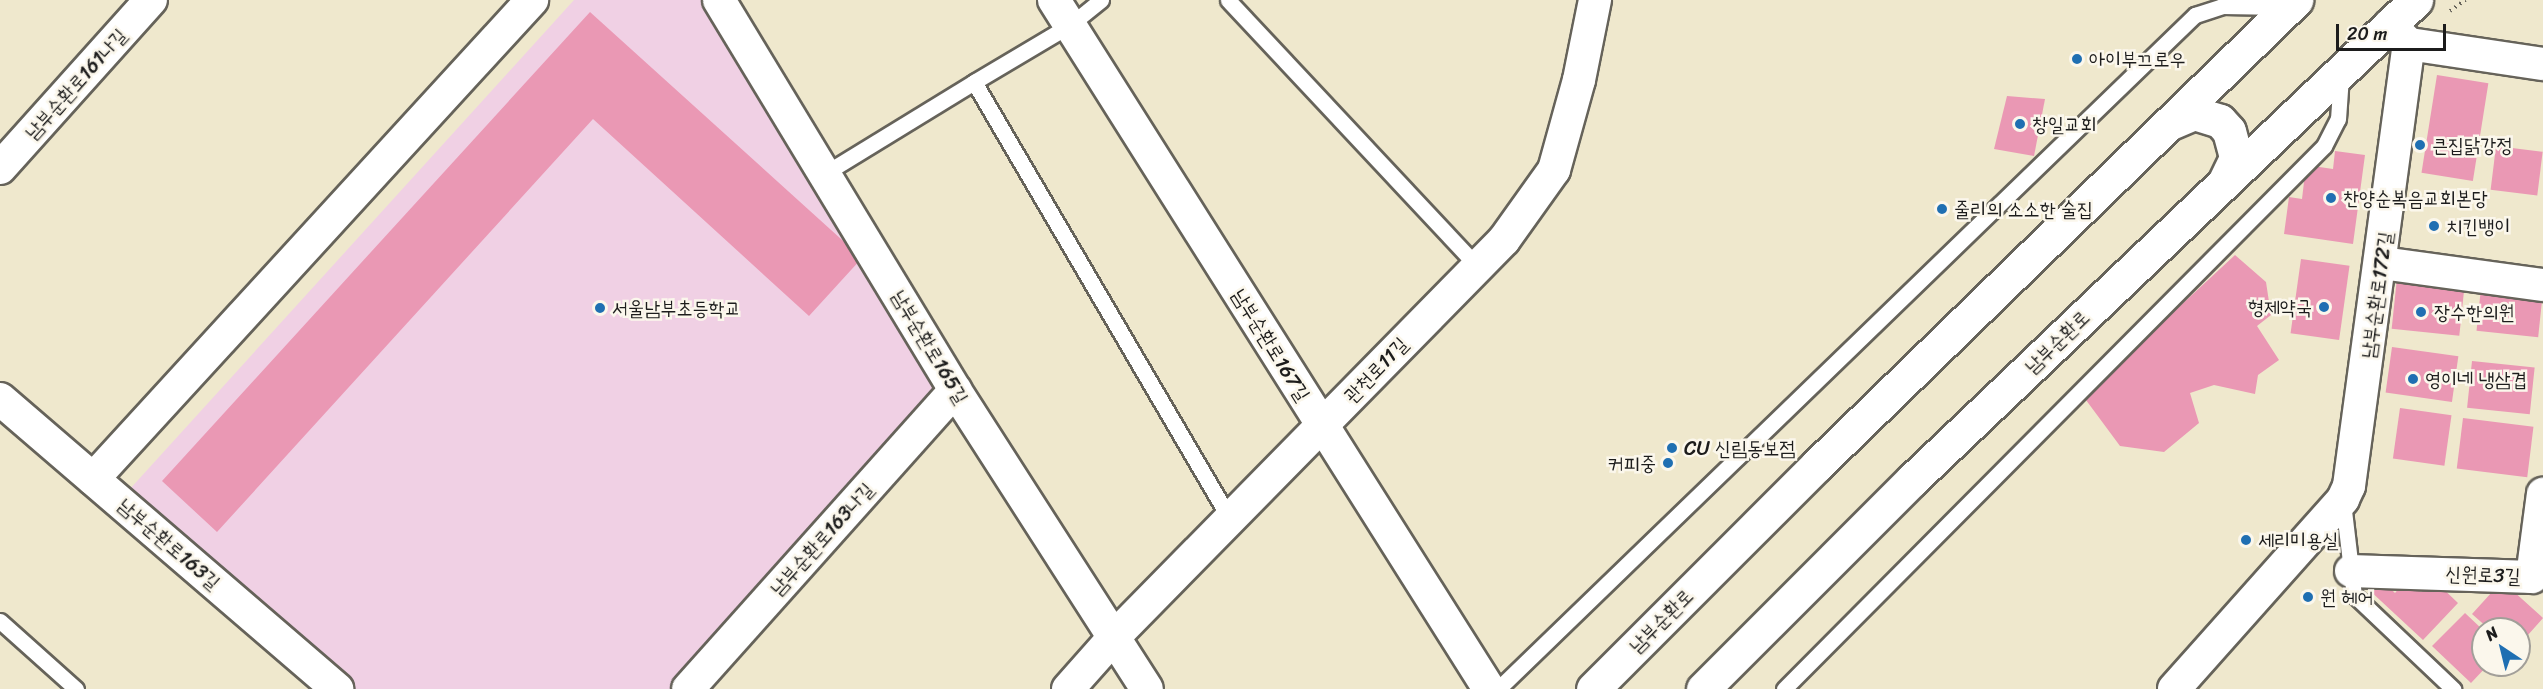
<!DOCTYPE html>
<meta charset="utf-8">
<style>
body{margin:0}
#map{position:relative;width:2543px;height:689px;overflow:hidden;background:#efe8cd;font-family:Sriracha,"Poor Story",sans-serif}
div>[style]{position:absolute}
.built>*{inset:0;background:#f0d0e4}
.building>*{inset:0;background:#ea98b4;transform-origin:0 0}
.path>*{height:4px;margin-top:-2px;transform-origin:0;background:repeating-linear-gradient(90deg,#66635a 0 1.5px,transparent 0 6px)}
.roads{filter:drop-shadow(2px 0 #66635a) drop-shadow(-2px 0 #66635a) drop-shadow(0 2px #66635a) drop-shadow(0 -2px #66635a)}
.lane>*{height:15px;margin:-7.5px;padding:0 7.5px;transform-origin:7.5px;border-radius:7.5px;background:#fff}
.street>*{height:32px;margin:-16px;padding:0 16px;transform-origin:16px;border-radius:16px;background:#fff}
.primary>*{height:33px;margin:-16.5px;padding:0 16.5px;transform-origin:16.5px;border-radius:16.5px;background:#fff}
.dots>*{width:16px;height:16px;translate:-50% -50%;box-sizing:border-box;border:3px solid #fbf7ec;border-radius:50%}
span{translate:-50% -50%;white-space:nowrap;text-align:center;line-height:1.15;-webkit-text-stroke:5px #fbf7ec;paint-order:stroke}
.poi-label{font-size:20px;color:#1c1c1c}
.left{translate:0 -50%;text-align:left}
.right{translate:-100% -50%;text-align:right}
.street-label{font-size:20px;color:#1c1c1c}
.north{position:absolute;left:2471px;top:617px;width:60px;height:60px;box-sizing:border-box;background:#fbf7ec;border:2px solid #a29f99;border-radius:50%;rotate:325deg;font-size:16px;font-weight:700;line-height:24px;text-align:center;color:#1c1c1c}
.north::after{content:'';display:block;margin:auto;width:21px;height:27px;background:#1f6fb2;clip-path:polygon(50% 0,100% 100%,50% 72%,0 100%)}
.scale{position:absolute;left:2336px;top:24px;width:110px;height:27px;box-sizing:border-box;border:3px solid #1c1c1c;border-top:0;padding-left:8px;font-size:18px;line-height:21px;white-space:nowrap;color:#1c1c1c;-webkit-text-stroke:4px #fbf7ec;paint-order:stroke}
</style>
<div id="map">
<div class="built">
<div style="clip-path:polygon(574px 0,719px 0,955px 390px,688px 689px,337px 689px,119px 501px)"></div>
</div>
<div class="building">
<div style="clip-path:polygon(590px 12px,862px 258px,809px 316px,593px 119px,217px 532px,162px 481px)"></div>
<div style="left:2437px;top:75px;width:52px;height:99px;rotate:9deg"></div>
<div style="clip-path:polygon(2007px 96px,2045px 99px,2034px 156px,1994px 149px)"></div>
<div style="left:2496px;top:146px;width:47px;height:44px;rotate:7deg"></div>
<div style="clip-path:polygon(2335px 151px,2365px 155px,2353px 244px,2284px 234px,2289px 197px,2302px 199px,2306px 165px,2333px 169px)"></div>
<div style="clip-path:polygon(2235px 255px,2266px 282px,2271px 315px,2257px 326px,2279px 360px,2258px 375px,2255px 394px,2214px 385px,2190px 393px,2199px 423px,2164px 452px,2120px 446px,2083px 396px)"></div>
<div style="left:2301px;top:259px;width:49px;height:75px;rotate:8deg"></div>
<div style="left:2397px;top:278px;width:68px;height:51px;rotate:6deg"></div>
<div style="left:2481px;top:288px;width:62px;height:43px;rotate:6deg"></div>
<div style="left:2392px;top:347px;width:67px;height:46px;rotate:8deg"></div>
<div style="left:2472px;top:361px;width:63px;height:47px;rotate:6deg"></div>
<div style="left:2400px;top:408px;width:52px;height:51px;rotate:8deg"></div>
<div style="left:2463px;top:418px;width:71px;height:51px;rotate:7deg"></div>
<div style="clip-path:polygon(2378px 577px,2395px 593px,2407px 579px,2421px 592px,2434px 580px,2458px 603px,2423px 640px,2367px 588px)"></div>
<div style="clip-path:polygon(2502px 581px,2543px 618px,2519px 645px,2519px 629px,2489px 629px,2472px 614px)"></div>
<div style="clip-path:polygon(2465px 613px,2483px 630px,2483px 665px,2488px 665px,2471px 683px,2432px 646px)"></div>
</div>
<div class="path">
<div style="left:2450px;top:11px;width:19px;rotate:-36deg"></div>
</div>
<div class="roads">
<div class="lane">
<div style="left:1228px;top:0;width:366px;rotate:46.9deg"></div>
<div style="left:974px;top:82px;width:112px;rotate:-30.7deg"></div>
<div style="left:1070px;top:25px;width:40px;rotate:-39deg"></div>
<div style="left:824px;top:174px;width:176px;rotate:-31.5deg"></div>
<div style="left:974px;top:82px;width:506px;rotate:59.64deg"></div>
<div style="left:2343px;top:502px;width:94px;rotate:83.3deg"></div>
<div style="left:2354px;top:595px;width:137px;rotate:43.5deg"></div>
<div style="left:0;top:621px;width:102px;rotate:41.8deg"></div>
<div style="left:1498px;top:689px;width:970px;rotate:-44.04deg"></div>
<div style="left:2195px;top:15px;width:28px;rotate:-18deg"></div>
<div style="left:2222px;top:6px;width:63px;rotate:0.9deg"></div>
<div style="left:1784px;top:689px;width:766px;rotate:-45.16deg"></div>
<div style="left:2324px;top:146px;width:30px;rotate:-63deg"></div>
<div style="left:2338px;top:119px;width:32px;rotate:-86deg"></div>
<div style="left:2340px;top:87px;width:11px;rotate:-105deg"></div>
</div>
<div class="street">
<div style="left:719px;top:0;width:456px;rotate:58.8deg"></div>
<div style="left:955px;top:390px;width:355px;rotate:57.3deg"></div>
<div style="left:1054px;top:0;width:815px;rotate:57.73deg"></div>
<div style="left:2409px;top:44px;width:135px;rotate:8.5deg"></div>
<div style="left:0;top:168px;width:226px;rotate:-48.1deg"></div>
<div style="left:2382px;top:263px;width:162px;rotate:7.8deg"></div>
<div style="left:0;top:399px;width:445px;rotate:40.7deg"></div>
<div style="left:93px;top:479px;width:650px;rotate:-47.49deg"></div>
<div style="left:2351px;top:571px;width:181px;rotate:1.9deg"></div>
<div style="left:2532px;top:577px;width:84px;rotate:-82.5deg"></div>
<div style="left:688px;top:689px;width:401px;rotate:-48.2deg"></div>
<div style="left:1068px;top:689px;width:71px;rotate:-48.4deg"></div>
<div style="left:1115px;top:636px;width:555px;rotate:-45.51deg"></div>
<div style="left:1504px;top:240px;width:86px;rotate:-54.5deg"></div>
<div style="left:1554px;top:170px;width:93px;rotate:-74.5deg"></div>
<div style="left:1579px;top:80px;width:82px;rotate:-78.7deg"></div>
<div style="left:2174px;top:689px;width:254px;rotate:-48.3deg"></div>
<div style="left:2343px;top:499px;width:14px;rotate:-65deg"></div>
<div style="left:2349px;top:486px;width:446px;rotate:-82.3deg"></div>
<div style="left:2409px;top:44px;width:27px;rotate:-135deg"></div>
</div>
<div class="primary">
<div style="left:2168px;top:124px;width:28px;rotate:-23deg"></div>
<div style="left:2194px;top:113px;width:27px;rotate:17deg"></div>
<div style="left:2220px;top:121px;width:13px;rotate:48deg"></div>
<div style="left:2229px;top:131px;width:28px;rotate:75deg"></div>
<div style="left:2236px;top:158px;width:28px;rotate:116deg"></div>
<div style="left:1593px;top:689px;width:317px;rotate:-45deg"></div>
<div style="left:1817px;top:465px;width:668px;rotate:-44.15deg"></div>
<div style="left:1703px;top:689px;width:296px;rotate:-45deg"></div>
<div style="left:1912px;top:480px;width:696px;rotate:-43.6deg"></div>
</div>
</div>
<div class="dots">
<div style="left:2077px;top:59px;background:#1f6fb2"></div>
<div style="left:2020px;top:124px;background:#1f6fb2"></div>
<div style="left:2420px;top:145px;background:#1f6fb2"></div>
<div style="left:2331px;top:198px;background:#1f6fb2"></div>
<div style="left:1942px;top:209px;background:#1f6fb2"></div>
<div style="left:2434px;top:226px;background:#1f6fb2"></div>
<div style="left:2324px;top:307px;background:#1f6fb2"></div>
<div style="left:600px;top:308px;background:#1f6fb2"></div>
<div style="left:2421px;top:312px;background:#1f6fb2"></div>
<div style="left:2413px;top:379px;background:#1f6fb2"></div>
<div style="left:1672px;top:448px;background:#1f6fb2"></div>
<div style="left:1668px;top:463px;background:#1f6fb2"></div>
<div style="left:2246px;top:540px;background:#1f6fb2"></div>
<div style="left:2308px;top:597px;background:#1f6fb2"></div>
</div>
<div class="poi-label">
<span class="left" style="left:2089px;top:59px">아이부끄로우</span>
<span class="left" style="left:2032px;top:124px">창일교회</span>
<span class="left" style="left:2432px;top:145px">큰집닭강정</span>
<span class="left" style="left:2343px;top:198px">찬양순복음교회본당</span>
<span class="left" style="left:1954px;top:209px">줄리의 소소한 술집</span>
<span class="left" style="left:2446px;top:226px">치킨뱅이</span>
<span class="right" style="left:2312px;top:307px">형제약국</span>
<span class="left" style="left:612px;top:308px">서울남부초등학교</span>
<span class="left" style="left:2434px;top:312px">장수한의원</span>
<span class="left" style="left:2425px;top:379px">영이네 냉삼겹</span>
<span class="left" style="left:1684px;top:448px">CU 신림동보점</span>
<span class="right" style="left:1656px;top:463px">커피중</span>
<span class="left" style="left:2258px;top:540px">세리미용실</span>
<span class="left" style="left:2320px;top:597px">원 헤어</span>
</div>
<div class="street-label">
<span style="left:76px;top:84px;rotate:-48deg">남부순환로161나길</span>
<span style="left:2377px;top:295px;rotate:-82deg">남부순환로172길</span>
<span style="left:2057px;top:342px;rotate:-44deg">남부순환로</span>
<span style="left:1271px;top:345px;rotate:58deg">남부순환로167길</span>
<span style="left:930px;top:347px;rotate:59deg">남부순환로165길</span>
<span style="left:1376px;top:370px;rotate:-46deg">관천로11길</span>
<span style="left:822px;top:539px;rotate:-48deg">남부순환로163나길</span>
<span style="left:169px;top:544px;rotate:41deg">남부순환로163길</span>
<span style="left:2483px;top:575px;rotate:2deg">신원로3길</span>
<span style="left:1661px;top:621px;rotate:-45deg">남부순환로</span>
</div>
<div class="north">N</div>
<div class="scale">20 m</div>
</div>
